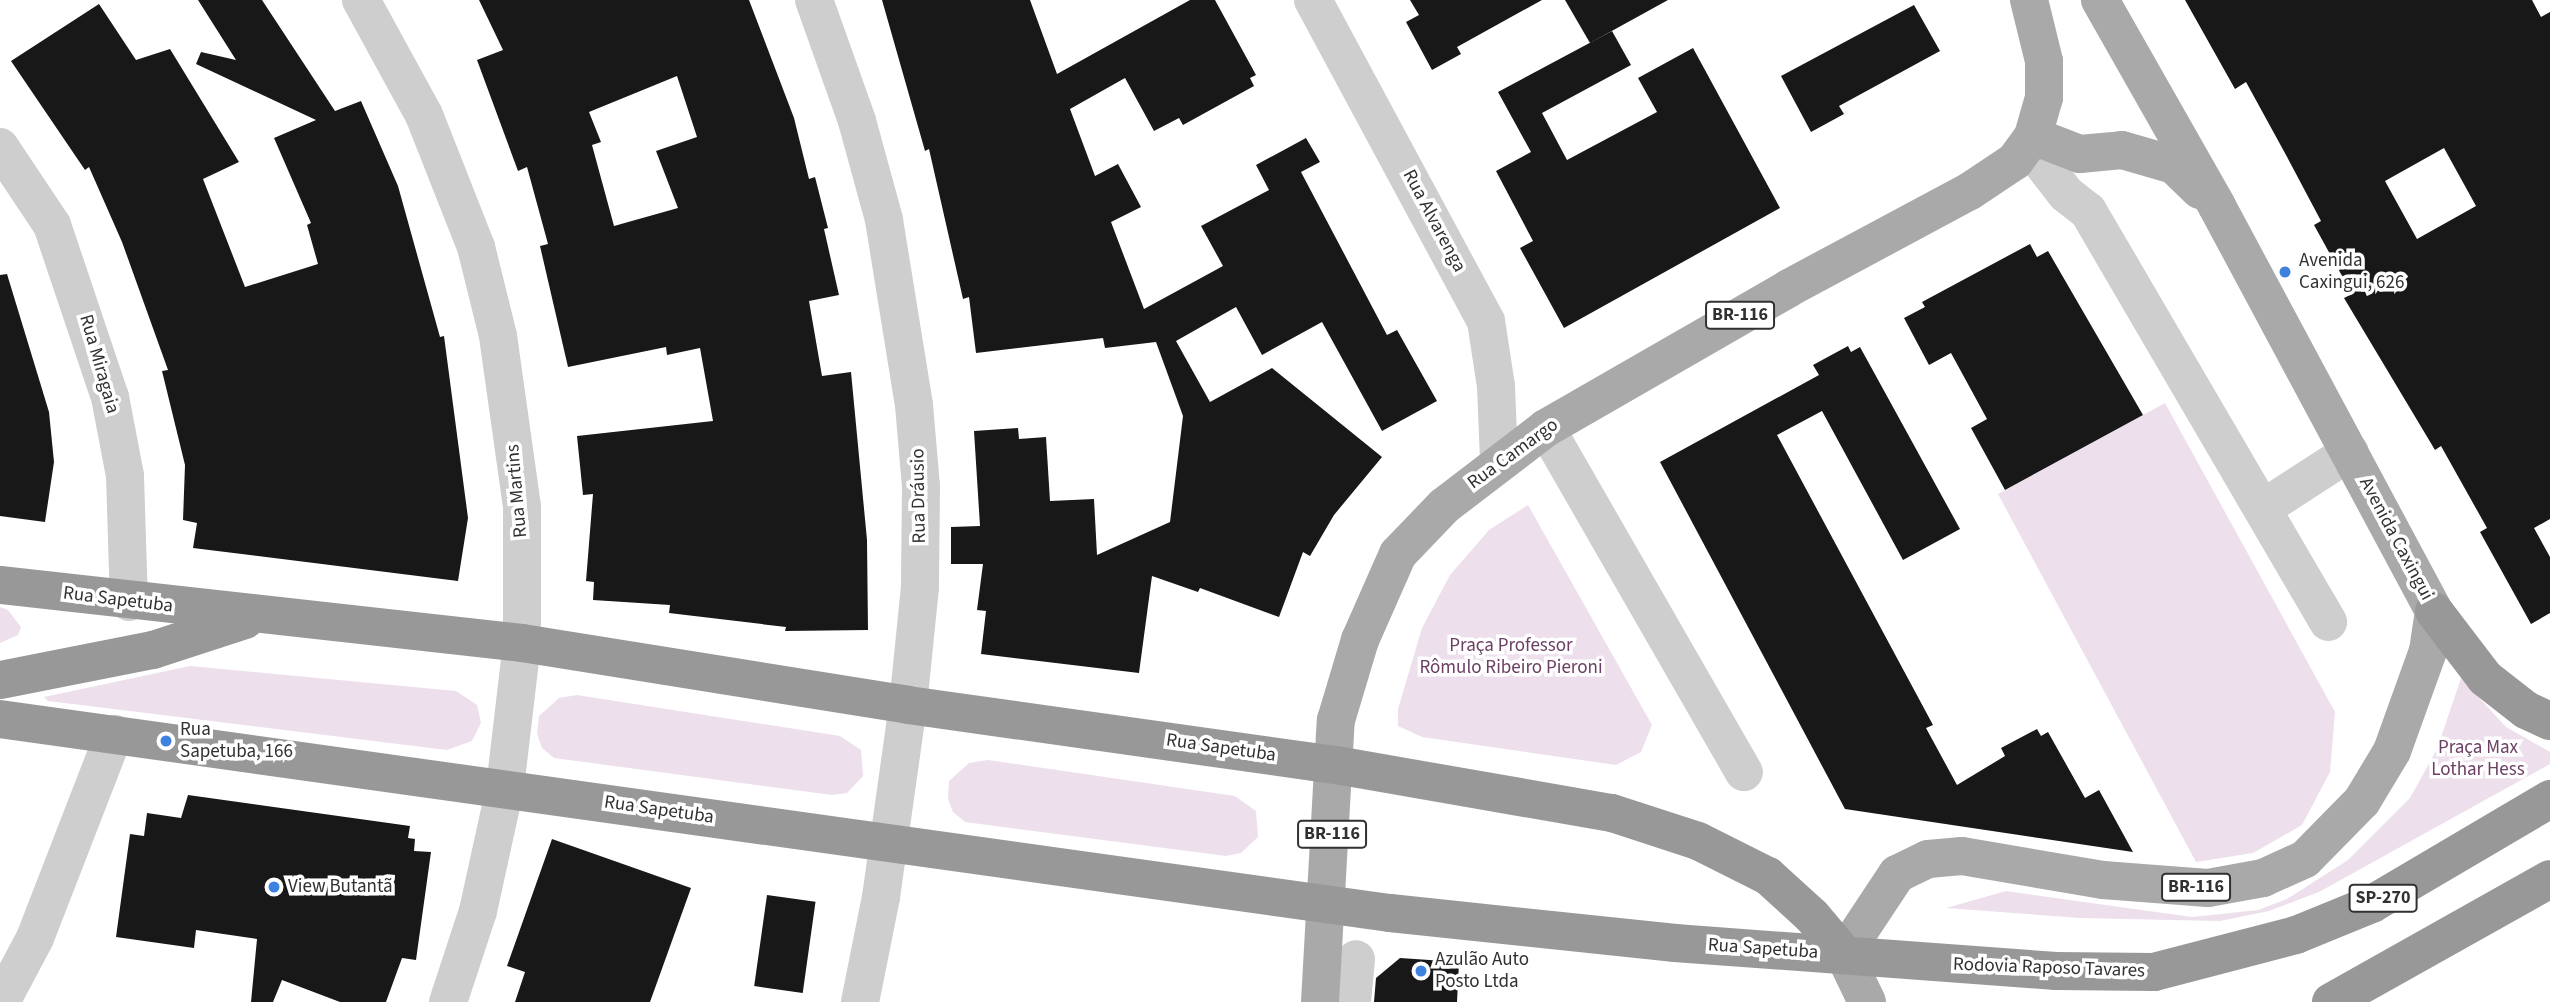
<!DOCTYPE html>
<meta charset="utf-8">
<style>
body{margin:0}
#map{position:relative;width:2550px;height:1002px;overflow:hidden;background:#fff;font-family:"Source Sans 3",sans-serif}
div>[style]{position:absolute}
.green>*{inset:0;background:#ede0ec}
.building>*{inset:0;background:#181818;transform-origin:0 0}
.minor>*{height:38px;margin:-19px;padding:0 19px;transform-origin:19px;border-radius:19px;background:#cecece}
.major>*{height:38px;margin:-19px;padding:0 19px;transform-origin:19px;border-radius:19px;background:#a9a9a9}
.highway>*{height:38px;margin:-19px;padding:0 19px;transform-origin:19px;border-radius:19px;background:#989898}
.dots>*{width:19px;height:19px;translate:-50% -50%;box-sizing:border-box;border:4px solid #fff;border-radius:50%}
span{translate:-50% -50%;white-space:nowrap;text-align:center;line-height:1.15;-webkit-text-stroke:7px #fff;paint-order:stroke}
.shield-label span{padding:2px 5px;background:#fff;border:2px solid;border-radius:5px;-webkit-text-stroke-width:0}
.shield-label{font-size:18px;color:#313131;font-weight:700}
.street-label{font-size:19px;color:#313131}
.poi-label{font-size:19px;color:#313131}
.left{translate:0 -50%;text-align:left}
.park-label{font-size:19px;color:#6c4064}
</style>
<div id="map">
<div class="green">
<div style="clip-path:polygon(2165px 403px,2335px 712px,2330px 772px,2302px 825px,2253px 853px,2196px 862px,1998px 494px)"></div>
<div style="clip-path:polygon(1528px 505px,1652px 725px,1641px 752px,1616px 765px,1422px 737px,1398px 726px,1398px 709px,1422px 628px,1450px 575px,1489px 530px)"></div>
<div style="clip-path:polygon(0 607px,8px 610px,21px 627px,18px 635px,0 643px)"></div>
<div style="clip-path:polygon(190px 666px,456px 691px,477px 705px,481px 723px,472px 741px,447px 750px,48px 701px,44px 697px)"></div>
<div style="clip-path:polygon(2461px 678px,2506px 727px,2550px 752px,2550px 764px,2319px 892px,2269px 911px,2220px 921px,2080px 918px,1946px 908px,2006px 891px,2192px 917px,2258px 910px,2287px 899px,2348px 860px,2410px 798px,2437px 749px)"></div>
<div style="clip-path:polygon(577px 695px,840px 736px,861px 750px,863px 776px,847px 793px,832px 795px,554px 758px,542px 748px,537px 734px,539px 716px,559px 698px)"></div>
<div style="clip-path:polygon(988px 760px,1235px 796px,1256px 811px,1258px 837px,1241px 853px,1226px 856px,965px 822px,953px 812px,948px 799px,949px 781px,969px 763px)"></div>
</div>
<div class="building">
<div style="clip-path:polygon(198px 0,262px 0,335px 111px,361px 101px,398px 186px,440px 337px,444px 336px,468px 518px,458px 581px,193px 548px,197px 523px,183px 520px,185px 465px,162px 371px,168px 370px,122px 242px,89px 167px,85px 170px,11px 61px,99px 4px,136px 60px,170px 49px,239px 162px,203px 179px,245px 287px,318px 264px,307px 225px,311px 223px,274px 138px,316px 120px,196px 64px,201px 52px,236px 60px)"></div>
<div style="clip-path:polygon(evenodd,479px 0,749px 0,794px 118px,809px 179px,815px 177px,828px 228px,824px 229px,839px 295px,809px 301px,822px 376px,851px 372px,867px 540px,868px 630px,785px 631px,786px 627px,669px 613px,670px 605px,593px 600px,594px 582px,586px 581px,593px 494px,583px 495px,577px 436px,713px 421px,700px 348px,667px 355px,666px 347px,568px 367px,540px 246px,548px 244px,527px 167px,518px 171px,477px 60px,503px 50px,479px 0,677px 76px,697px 137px,656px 151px,678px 208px,614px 226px,592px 145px,601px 142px,589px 112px,677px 76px)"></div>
<div style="clip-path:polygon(882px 0,1030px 0,1057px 74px,1190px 0,1215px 0,1256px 75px,1250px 78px,1254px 86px,1183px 125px,1179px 118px,1154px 131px,1125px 78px,1070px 109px,1095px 176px,1118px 164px,1141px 207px,1111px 222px,1144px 309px,1223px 266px,1201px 226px,1269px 190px,1256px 165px,1306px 138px,1320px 162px,1301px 172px,1387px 335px,1397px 330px,1437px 401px,1382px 431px,1322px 322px,1262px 355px,1236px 307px,1176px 341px,1210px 402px,1272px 368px,1382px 457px,1334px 515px,1310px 556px,1303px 552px,1279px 617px,1200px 588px,1198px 592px,1152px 576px,1139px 673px,981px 654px,986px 611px,977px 610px,983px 564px,951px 564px,951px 527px,980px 526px,974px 431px,1018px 428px,1019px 439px,1046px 437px,1050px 501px,1094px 499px,1097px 555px,1170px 522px,1183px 416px,1156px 342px,1105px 348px,1103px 338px,976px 353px,969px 297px,963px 299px,929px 149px,925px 151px)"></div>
<div style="clip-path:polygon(1410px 0,1542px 0,1457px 47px,1461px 54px,1432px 70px,1406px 22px,1419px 15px)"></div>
<div style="clip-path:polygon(1565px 0,1668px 0,1590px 43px)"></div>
<div style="clip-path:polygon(evenodd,2185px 0,2532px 0,2541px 17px,2550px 12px,2550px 519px,2534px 528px,2550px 557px,2550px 613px,2531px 624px,2480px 532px,2487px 528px,2441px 446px,2435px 450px,2344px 298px,2352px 294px,2314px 225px,2321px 221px,2286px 155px,2246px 82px,2235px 89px,2185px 0,2444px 148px,2476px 206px,2417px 239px,2385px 181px,2444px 148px)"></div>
<div style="clip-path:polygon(1914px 5px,1940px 51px,1839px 106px,1844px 114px,1811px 132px,1781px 76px)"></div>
<div style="clip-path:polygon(1612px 31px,1631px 65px,1542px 113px,1567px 160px,1657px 112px,1638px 78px,1693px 48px,1780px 208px,1564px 328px,1520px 248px,1533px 241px,1496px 171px,1531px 152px,1498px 92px)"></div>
<div style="clip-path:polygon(2030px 244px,2037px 257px,2048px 251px,2143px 415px,2005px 490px,1971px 428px,1987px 419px,1951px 353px,1929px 365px,1904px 318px,1925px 307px,1922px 302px)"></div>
<div style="clip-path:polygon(7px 274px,49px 412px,54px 462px,45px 522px,0 516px,0 275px)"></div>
<div style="clip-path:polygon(1848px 346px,1851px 352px,1860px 347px,1960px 529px,1903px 560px,1822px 411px,1777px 435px,1933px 725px,1926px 728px,1957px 785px,2005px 756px,2001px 748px,2037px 729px,2041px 736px,2048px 732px,2085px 798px,2099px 790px,2133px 852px,1845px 809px,1660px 462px,1819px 375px,1813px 365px)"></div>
<div style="clip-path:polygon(188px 795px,410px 826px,408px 838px,415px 839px,414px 851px,431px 852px,416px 960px,402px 958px,386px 1002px,340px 1002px,282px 980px,273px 1002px,251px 1002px,257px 939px,196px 930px,194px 948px,116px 937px,130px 834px,144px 836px,147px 813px,181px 818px)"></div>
<div style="clip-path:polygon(552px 839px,691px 888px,650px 1002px,515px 1002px,525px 972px,507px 966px)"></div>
<div style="left:767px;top:895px;width:49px;height:92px;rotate:8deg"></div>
<div style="clip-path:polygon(1400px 958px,1459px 962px,1457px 1002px,1374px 1002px,1376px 978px)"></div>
</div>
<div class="minor">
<div style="left:361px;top:0;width:131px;rotate:61.3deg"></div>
<div style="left:424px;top:115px;width:142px;rotate:68.5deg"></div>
<div style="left:476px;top:247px;width:92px;rotate:76.1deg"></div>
<div style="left:498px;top:336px;width:172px;rotate:82deg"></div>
<div style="left:522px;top:506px;width:137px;rotate:90deg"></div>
<div style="left:522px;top:643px;width:146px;rotate:96.7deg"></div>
<div style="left:505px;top:788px;width:126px;rotate:102.4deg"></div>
<div style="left:478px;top:911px;width:96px;rotate:108.2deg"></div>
<div style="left:814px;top:0;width:128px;rotate:70.4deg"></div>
<div style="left:857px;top:121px;width:103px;rotate:74.7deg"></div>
<div style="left:884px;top:220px;width:187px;rotate:80.8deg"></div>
<div style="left:914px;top:405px;width:81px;rotate:85.1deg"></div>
<div style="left:921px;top:486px;width:101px;rotate:90.6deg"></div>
<div style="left:920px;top:587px;width:119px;rotate:95.8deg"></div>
<div style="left:908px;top:705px;width:194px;rotate:98deg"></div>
<div style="left:881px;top:897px;width:107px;rotate:101.3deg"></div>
<div style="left:1313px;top:0;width:365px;rotate:61.7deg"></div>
<div style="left:1486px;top:321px;width:66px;rotate:81.3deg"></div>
<div style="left:1496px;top:386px;width:74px;rotate:87.7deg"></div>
<div style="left:2028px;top:145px;width:62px;rotate:52.2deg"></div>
<div style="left:2066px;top:194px;width:28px;rotate:38deg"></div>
<div style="left:2088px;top:211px;width:476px;rotate:59.7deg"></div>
<div style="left:0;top:147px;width:94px;rotate:56.3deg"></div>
<div style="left:52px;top:225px;width:182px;rotate:71.4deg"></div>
<div style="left:110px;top:397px;width:80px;rotate:79.2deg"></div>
<div style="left:125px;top:476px;width:126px;rotate:88.2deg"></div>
<div style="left:1546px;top:428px;width:397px;rotate:60.1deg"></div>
<div style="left:2265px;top:507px;width:101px;rotate:-32.9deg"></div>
<div style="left:1px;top:1002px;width:72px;rotate:-62deg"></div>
<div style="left:35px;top:938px;width:219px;rotate:-68.8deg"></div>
<div style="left:1352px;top:1002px;width:43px;rotate:-84.7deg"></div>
</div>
<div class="major">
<div style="left:2033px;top:136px;width:50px;rotate:21deg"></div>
<div style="left:2080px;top:154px;width:42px;rotate:-5.4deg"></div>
<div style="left:2122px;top:150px;width:54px;rotate:16.1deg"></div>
<div style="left:2174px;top:165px;width:36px;rotate:44deg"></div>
<div style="left:1320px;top:1002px;width:282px;rotate:-86.8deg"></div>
<div style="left:1336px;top:720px;width:84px;rotate:-73.3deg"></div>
<div style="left:1360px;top:640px;width:94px;rotate:-66.2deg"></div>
<div style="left:1398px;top:554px;width:66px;rotate:-46.2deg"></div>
<div style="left:1444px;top:506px;width:128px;rotate:-37.4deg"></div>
<div style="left:1546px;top:428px;width:280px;rotate:-29.9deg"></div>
<div style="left:1789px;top:288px;width:205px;rotate:-28.2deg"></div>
<div style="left:1970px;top:191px;width:54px;rotate:-33.7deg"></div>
<div style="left:2015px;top:161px;width:31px;rotate:-54deg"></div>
<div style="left:2033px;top:136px;width:40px;rotate:-74deg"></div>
<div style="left:2044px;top:98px;width:37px;rotate:-90deg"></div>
<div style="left:2044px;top:61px;width:63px;rotate:-103.8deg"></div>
<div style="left:1867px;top:1002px;width:53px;rotate:-115.6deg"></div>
<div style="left:1844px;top:954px;width:96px;rotate:-56.5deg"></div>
<div style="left:1897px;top:874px;width:34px;rotate:-26deg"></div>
<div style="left:1928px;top:859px;width:34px;rotate:-5deg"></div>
<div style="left:1962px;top:856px;width:143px;rotate:9.7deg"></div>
<div style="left:2103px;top:880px;width:105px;rotate:4.4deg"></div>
<div style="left:2208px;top:888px;width:56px;rotate:-10.3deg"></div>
<div style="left:2263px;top:878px;width:46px;rotate:-24.3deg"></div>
<div style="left:2305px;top:859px;width:81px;rotate:-45.5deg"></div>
<div style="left:2362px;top:801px;width:58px;rotate:-59deg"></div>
<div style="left:2392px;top:751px;width:106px;rotate:-70.2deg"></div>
<div style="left:2428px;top:651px;width:40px;rotate:-81.5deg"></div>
<div style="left:2434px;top:611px;width:459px;rotate:-118.2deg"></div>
<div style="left:2217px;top:206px;width:237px;rotate:-119.6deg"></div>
</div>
<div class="highway">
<div style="left:0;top:585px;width:525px;rotate:6.34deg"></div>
<div style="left:522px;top:643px;width:391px;rotate:9.1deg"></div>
<div style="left:908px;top:705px;width:432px;rotate:8deg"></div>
<div style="left:1336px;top:765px;width:280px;rotate:9.9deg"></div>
<div style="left:1612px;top:813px;width:90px;rotate:18deg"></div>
<div style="left:1698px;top:841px;width:78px;rotate:26.6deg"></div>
<div style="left:1768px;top:876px;width:59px;rotate:42.3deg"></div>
<div style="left:1812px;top:916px;width:50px;rotate:49.9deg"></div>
<div style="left:2434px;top:611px;width:84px;rotate:52.7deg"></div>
<div style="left:2485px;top:678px;width:52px;rotate:38deg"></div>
<div style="left:2526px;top:710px;width:26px;rotate:25deg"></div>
<div style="left:0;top:680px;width:156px;rotate:-11.1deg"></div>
<div style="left:153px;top:650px;width:97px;rotate:-18.1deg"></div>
<div style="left:0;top:719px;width:1403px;rotate:7.95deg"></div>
<div style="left:1390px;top:913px;width:287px;rotate:6deg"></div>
<div style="left:1675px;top:943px;width:382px;rotate:4.2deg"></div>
<div style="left:2056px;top:971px;width:98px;rotate:0.6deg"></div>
<div style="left:2154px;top:972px;width:147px;rotate:-14.6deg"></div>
<div style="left:2296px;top:935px;width:82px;rotate:-22.2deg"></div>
<div style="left:2372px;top:904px;width:207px;rotate:-30.5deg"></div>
<div style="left:2331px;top:1002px;width:251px;rotate:-29.3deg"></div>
</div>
<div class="dots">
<div style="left:2285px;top:272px;background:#3e81de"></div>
<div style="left:166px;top:741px;background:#3e81de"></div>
<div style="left:274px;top:887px;background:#3e81de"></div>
<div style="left:1421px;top:971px;background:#3e81de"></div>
</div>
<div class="shield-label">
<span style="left:1740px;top:315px">BR-116</span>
<span style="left:1332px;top:834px">BR-116</span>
<span style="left:2196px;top:887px">BR-116</span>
<span style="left:2383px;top:898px">SP-270</span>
</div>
<div class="street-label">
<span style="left:1434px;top:221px;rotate:62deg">Rua Alvarenga</span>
<span style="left:99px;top:364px;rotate:74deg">Rua Miragaia</span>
<span style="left:1513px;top:454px;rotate:-36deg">Rua Camargo</span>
<span style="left:517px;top:491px;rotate:-95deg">Rua Martins</span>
<span style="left:919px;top:496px;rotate:-91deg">Rua Dráusio</span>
<span style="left:2396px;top:539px;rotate:62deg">Avenida Caxingui</span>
<span style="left:118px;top:600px;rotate:7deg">Rua Sapetuba</span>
<span style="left:1221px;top:748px;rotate:8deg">Rua Sapetuba</span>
<span style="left:659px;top:810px;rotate:8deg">Rua Sapetuba</span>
<span style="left:1763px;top:949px;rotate:4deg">Rua Sapetuba</span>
<span style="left:2049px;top:968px;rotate:2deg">Rodovia Raposo Tavares</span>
</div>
<div class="poi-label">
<span class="left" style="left:2299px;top:272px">Avenida<br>Caxingui, 626</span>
<span class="left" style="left:180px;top:741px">Rua<br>Sapetuba, 166</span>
<span class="left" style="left:288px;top:887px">View Butantã</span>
<span class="left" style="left:1435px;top:971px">Azulão Auto<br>Posto Ltda</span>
</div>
<div class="park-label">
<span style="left:1511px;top:657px">Praça Professor<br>Rômulo Ribeiro Pieroni</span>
<span style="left:2478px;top:759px">Praça Max<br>Lothar Hess</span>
</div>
</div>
